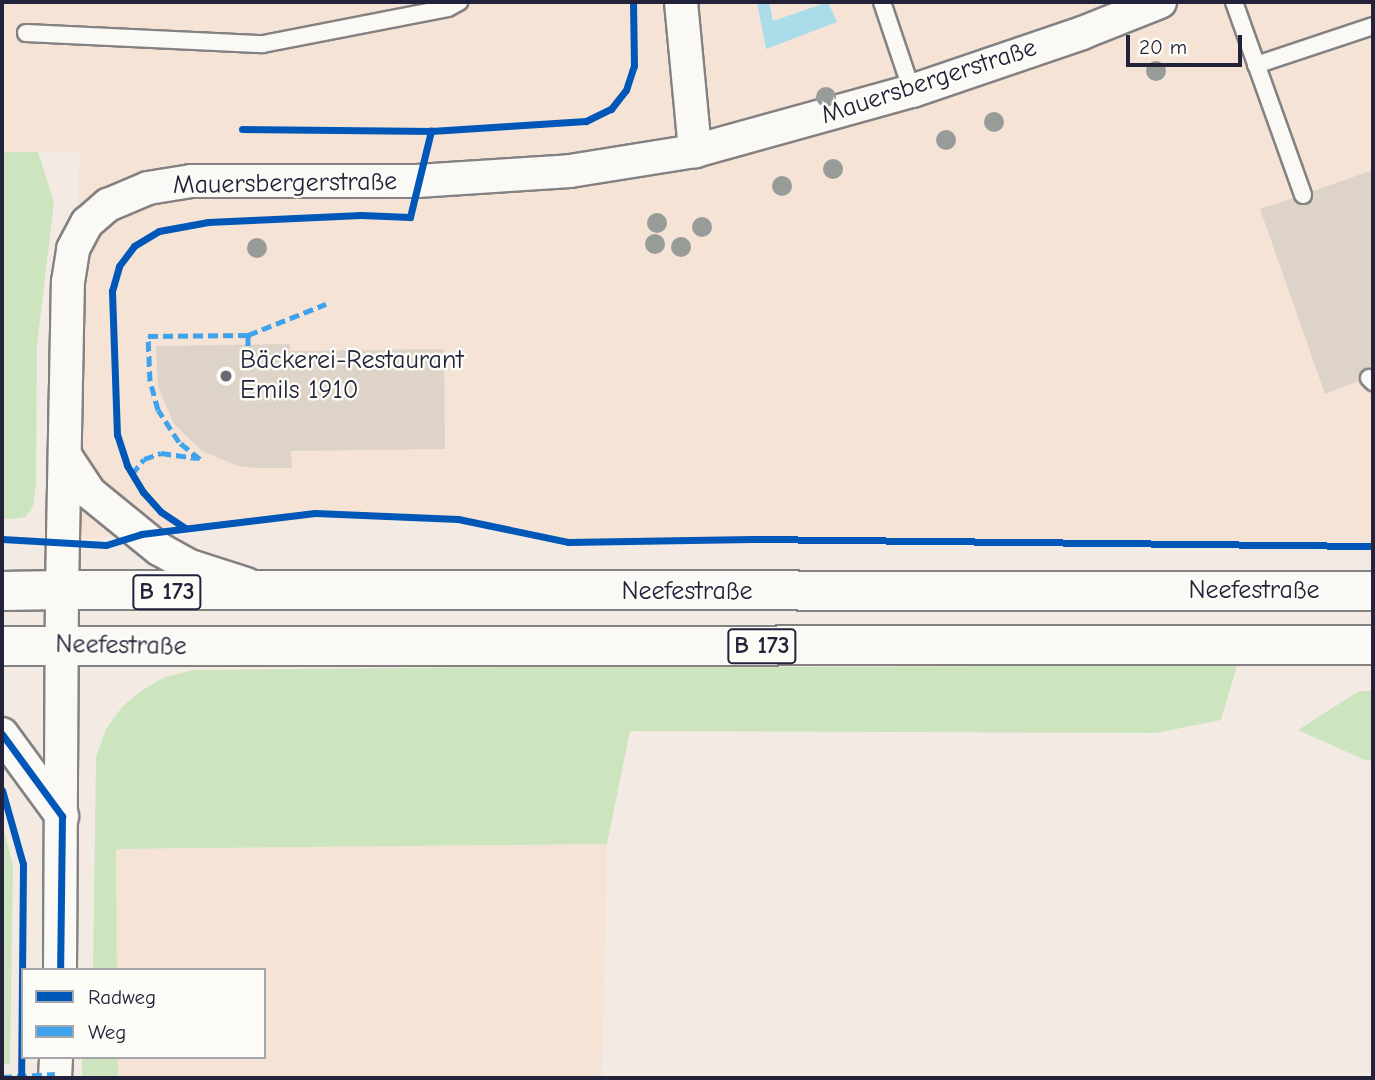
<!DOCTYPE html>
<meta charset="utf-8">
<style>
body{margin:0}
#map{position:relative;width:1375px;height:1080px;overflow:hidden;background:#f3ebe3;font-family:"Comic Neue",sans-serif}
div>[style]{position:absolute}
.built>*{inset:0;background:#f5e4d5}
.green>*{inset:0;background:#cde5bf;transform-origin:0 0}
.water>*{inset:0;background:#abdcea}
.building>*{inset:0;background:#ded3c9}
.roads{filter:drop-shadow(2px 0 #848182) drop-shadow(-2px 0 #848182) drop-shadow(0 2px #848182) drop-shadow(0 -2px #848182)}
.lane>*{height:16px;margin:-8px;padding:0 8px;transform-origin:8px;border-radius:8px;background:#faf9f6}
.street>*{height:32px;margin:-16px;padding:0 16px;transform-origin:16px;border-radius:16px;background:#faf9f6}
.primary>*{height:38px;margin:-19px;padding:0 19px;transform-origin:19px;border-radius:19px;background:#faf9f6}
.highway>*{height:38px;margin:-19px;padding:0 19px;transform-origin:19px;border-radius:19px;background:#faf9f6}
.quiet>*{height:5px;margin-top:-2.5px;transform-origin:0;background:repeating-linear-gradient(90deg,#3ea2ec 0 10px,transparent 0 15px)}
.cycleway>*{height:7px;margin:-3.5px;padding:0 3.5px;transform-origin:3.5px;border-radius:3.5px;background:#0057b8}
.trees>*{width:20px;height:20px;margin:-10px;border-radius:50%;background:#979c98}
.dots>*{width:19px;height:19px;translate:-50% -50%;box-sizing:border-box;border:4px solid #fdfcf7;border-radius:50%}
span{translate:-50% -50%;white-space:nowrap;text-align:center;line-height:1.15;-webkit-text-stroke:5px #fdfcf7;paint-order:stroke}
.shield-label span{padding:2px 5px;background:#fdfcf7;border:2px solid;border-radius:5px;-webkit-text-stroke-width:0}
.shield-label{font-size:24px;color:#22223b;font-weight:700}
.street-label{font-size:26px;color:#22223b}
.poi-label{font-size:26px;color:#22223b}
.left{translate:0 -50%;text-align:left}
.frame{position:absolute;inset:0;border:4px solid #22223b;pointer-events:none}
.legend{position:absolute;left:21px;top:968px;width:245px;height:91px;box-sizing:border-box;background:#fdfcf7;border:2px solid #a5a5ac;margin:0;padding:9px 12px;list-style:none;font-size:21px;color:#22223b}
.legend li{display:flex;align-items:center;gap:14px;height:35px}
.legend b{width:35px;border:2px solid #a5a5ac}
.scale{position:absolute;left:1126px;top:35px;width:116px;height:32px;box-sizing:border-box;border:4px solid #22223b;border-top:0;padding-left:9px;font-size:21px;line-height:24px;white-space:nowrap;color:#22223b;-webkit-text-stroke:5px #fdfcf7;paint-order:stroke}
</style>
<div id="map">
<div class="built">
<div style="clip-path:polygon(2px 2px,1373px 2px,1373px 546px,572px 541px,396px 512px,61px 541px,80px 152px,2px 152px)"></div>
<div style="clip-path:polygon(607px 844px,602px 1078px,118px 1078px,118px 1057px,264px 1057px,264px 970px,117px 970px,116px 849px)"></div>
</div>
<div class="green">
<div style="clip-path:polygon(2px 152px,38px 152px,54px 202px,37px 346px,36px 485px,33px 506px,26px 517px,13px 519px,2px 518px)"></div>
<div style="clip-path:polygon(1237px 666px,1221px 720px,1156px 733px,630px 731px,607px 844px,116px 849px,117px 970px,93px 970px,96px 757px,106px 729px,122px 707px,142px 690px,165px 677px,194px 670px,498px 667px)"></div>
<div style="clip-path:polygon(1359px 691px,1373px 691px,1373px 761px,1365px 760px,1298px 730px)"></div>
<div style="clip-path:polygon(2px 823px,13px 865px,10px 1064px,2px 1064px)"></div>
<div style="left:82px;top:1057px;width:36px;height:21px"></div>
</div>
<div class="water">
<div style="clip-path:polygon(757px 2px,769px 2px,773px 21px,828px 2px,837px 22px,766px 49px)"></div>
</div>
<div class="building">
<div style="clip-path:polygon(1373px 170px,1373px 369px,1362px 370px,1359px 381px,1325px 394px,1260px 209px,1293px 198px,1297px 203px,1306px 205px,1311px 201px,1313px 191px)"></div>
<div style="clip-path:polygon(290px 344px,290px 351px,444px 349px,445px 449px,291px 451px,292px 468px,257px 468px,238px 466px,202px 451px,174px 424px,158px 387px,156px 346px)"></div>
</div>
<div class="roads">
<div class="lane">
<div style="left:882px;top:2px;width:94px;rotate:71.4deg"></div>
<div style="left:1234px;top:2px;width:205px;rotate:70.3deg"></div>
<div style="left:26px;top:33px;width:237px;rotate:2.7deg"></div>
<div style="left:263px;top:44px;width:188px;rotate:-11deg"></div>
<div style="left:448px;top:8px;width:13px;rotate:-29deg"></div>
<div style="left:1256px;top:65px;width:123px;rotate:-18.4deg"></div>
<div style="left:1369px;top:378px;width:6px;rotate:45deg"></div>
</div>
<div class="street">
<div style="left:681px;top:2px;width:150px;rotate:84.6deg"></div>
<div style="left:66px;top:457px;width:43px;rotate:56.3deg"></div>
<div style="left:90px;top:493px;width:89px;rotate:39.1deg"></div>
<div style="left:159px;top:549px;width:35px;rotate:29deg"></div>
<div style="left:190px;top:566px;width:59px;rotate:17.8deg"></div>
<div style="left:2px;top:734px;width:102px;rotate:53.8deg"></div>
<div style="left:60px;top:970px;width:380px;rotate:-89.7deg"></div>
<div style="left:62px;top:590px;width:308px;rotate:-88.9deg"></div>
<div style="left:68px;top:282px;width:33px;rotate:-81deg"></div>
<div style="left:73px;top:249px;width:30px;rotate:-62deg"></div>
<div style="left:87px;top:223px;width:28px;rotate:-41deg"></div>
<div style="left:108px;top:205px;width:43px;rotate:-23deg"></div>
<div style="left:148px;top:188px;width:44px;rotate:-9.2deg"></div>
<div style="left:191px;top:181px;width:226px"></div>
<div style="left:417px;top:181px;width:153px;rotate:-3.7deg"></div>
<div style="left:570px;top:171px;width:127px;rotate:-9.1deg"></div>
<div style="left:695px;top:151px;width:225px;rotate:-15.5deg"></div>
<div style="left:912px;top:91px;width:180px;rotate:-18.8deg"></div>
<div style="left:1082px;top:33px;width:84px;rotate:-21.7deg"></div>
<div style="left:55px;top:1078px;width:21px;rotate:-87deg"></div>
</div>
<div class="primary">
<div style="left:2px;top:591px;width:60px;rotate:-1deg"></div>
<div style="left:2px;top:646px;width:61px"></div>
</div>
<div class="highway">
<div style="left:62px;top:590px;width:1311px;rotate:0.04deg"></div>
<div style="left:63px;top:646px;width:1310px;rotate:-0.04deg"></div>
</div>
</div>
<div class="quiet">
<div style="left:248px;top:335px;width:84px;rotate:-21.7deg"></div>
<div style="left:200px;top:459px;width:27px;rotate:-141deg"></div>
<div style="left:179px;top:442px;width:38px;rotate:-123deg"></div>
<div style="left:158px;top:410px;width:30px;rotate:-105deg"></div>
<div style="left:150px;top:381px;width:45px;rotate:-92.5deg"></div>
<div style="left:148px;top:336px;width:100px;rotate:-0.6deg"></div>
<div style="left:248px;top:335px;width:18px;rotate:90deg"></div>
<div style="left:132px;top:474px;width:19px;rotate:-51deg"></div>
<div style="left:144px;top:459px;width:18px;rotate:-19deg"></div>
<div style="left:161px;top:453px;width:36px;rotate:8deg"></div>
<div style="left:2px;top:1077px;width:53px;rotate:-3.2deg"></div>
</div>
<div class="cycleway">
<div style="left:242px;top:129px;width:189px;rotate:0.6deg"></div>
<div style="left:185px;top:528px;width:29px;rotate:-146deg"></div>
<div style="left:161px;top:512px;width:27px;rotate:-132deg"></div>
<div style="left:143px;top:492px;width:31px;rotate:-121deg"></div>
<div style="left:127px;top:465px;width:32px;rotate:-108deg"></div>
<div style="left:117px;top:435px;width:144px;rotate:-92deg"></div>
<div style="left:112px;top:291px;width:26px;rotate:-74deg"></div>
<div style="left:119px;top:266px;width:25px;rotate:-53deg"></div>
<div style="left:134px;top:246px;width:29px;rotate:-31deg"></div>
<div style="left:159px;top:231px;width:50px;rotate:-10.4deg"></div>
<div style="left:208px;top:222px;width:153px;rotate:-2.6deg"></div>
<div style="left:361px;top:215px;width:49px;rotate:2.3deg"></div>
<div style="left:410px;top:217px;width:89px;rotate:-76.3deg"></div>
<div style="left:431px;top:131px;width:155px;rotate:-3.7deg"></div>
<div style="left:586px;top:121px;width:28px;rotate:-26deg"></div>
<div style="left:611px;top:109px;width:24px;rotate:-52deg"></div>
<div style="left:626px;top:90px;width:25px;rotate:-72deg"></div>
<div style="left:634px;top:66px;width:64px;rotate:-90.9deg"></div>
<div style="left:2px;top:539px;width:104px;rotate:3.3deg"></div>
<div style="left:106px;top:545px;width:37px;rotate:-17deg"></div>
<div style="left:141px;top:534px;width:175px;rotate:-6.9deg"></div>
<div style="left:315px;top:513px;width:143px;rotate:2.4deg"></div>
<div style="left:458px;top:519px;width:112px;rotate:11.8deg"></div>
<div style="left:568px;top:542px;width:185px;rotate:-0.9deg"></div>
<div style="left:753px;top:539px;width:620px;rotate:0.65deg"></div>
<div style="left:2px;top:734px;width:102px;rotate:53.8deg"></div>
<div style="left:62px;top:816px;width:154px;rotate:90.7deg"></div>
<div style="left:2px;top:790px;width:77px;rotate:74.2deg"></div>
<div style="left:23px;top:864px;width:212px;rotate:90.5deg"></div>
</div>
<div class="trees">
<div style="left:1156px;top:71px"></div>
<div style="left:826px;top:97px"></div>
<div style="left:994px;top:122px"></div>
<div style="left:946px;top:140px"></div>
<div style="left:833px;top:169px"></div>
<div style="left:782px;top:186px"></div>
<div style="left:657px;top:223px"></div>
<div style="left:702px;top:227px"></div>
<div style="left:655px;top:244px"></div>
<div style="left:681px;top:247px"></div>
<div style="left:257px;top:248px"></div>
</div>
<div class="dots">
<div style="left:226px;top:376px;background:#6b6876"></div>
</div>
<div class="shield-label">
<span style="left:167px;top:592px">B 173</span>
<span style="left:762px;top:646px">B 173</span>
</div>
<div class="street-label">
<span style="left:929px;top:82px;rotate:-18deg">Mauersbergerstraße</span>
<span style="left:285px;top:184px;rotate:-1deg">Mauersbergerstraße</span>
<span style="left:1254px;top:591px">Neefestraße</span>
<span style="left:687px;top:592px">Neefestraße</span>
<span style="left:121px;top:646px;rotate:1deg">Neefestraße</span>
</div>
<div class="poi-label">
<span class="left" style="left:240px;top:376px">Bäckerei-Restaurant<br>Emils 1910</span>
</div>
<div class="frame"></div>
<ul class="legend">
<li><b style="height:9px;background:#0057b8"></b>Radweg</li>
<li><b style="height:9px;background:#3ea2ec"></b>Weg</li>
</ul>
<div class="scale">20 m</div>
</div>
